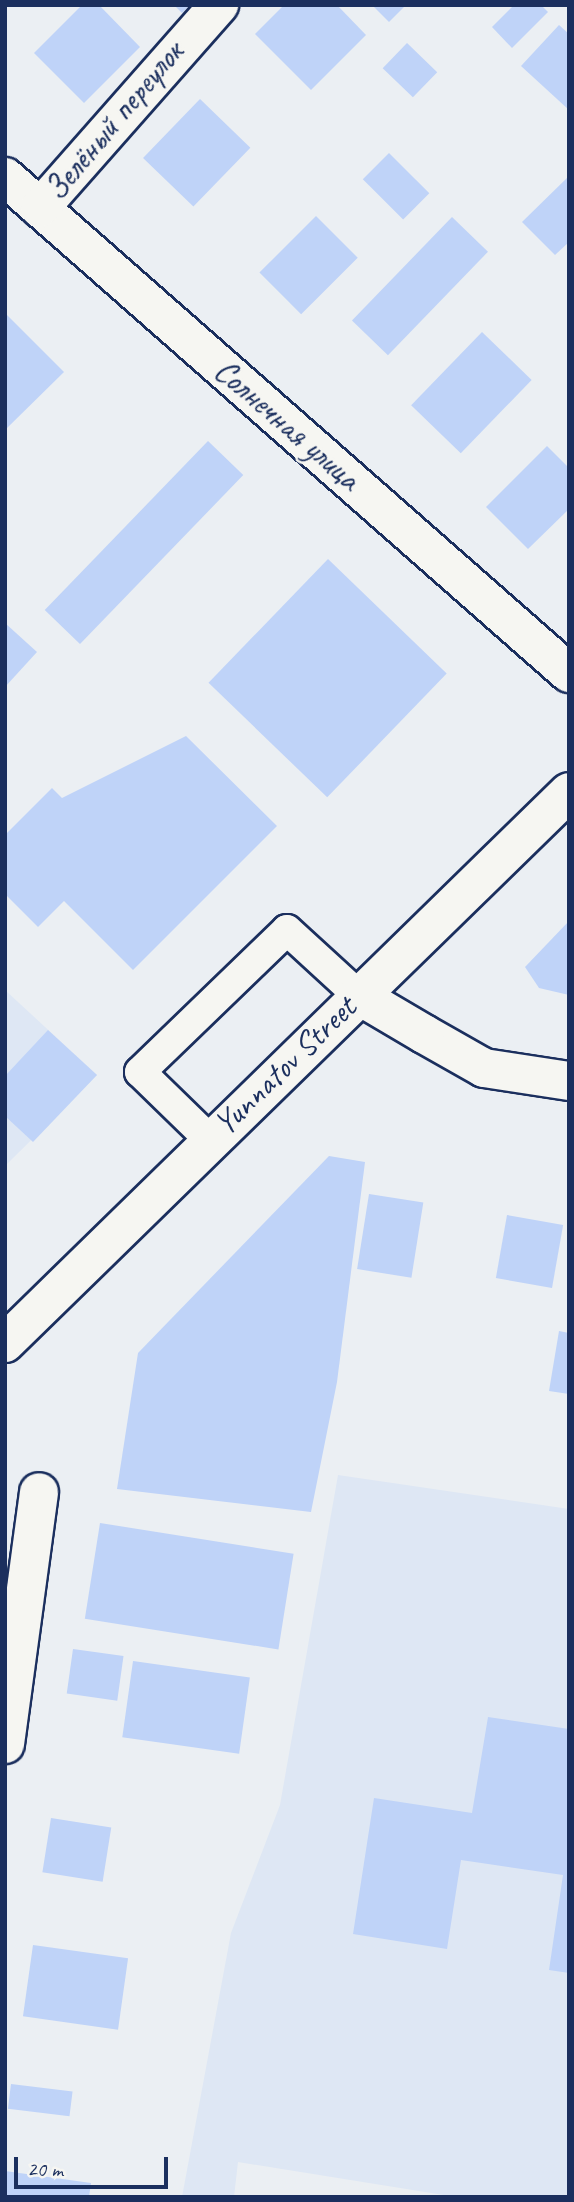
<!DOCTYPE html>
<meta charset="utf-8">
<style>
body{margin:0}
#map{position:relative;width:574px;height:2202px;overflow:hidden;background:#ebeff3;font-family:Caveat,sans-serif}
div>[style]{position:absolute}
.built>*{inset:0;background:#dee7f4}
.building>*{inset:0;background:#bfd3f8;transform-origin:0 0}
.roads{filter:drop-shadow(2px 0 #1b2f5e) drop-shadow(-2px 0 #1b2f5e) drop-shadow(0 2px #1b2f5e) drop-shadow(0 -2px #1b2f5e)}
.service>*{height:30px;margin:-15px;padding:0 15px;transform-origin:15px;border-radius:15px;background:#f6f6f2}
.minor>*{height:38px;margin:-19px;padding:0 19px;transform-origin:19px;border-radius:19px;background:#f6f6f2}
.tertiary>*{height:38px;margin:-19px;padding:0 19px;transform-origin:19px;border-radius:19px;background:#f6f6f2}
span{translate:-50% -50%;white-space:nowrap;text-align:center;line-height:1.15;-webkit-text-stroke:5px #f6f6f2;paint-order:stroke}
.street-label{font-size:33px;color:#1b2f5e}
.frame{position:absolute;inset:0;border:7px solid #1b2f5e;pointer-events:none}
.scale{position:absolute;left:14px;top:2157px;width:154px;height:32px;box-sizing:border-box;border:4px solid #1b2f5e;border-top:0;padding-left:9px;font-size:21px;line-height:24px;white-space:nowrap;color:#1b2f5e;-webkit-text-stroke:5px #f6f6f2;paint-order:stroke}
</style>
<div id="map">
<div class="built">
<div style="clip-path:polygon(5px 990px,97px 1075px,5px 1166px)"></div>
<div style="clip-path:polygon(338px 1475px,569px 1509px,569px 2197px,456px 2197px,238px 2162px,234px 2197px,182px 2197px,231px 1933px,280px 1805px)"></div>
</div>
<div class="building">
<div style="clip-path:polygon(82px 5px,99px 5px,140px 47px,84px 103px,34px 53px)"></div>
<div style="clip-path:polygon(174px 5px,190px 5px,182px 13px)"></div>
<div style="clip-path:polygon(284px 5px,337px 5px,366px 35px,311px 90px,255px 34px)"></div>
<div style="clip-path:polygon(372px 5px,406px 5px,389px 22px)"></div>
<div style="clip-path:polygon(514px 5px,541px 5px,548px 12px,512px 48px,492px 27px)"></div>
<div style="clip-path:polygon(559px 25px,569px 34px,569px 110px,521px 66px)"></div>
<div style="left:407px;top:43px;width:42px;height:35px;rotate:44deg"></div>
<div style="left:200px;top:99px;width:70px;height:82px;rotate:44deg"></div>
<div style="left:389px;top:153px;width:57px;height:37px;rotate:45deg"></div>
<div style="clip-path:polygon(569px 176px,569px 242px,555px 255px,522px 222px)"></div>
<div style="left:316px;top:216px;width:59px;height:80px;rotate:45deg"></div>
<div style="left:452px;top:217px;width:50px;height:144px;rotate:44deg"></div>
<div style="clip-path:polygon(5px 313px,64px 372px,5px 430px)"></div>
<div style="left:482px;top:332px;width:69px;height:102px;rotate:44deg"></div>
<div style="left:208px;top:441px;width:49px;height:235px;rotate:44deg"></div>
<div style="clip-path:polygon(547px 446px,569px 468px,569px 509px,528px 549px,486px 507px)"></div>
<div style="left:328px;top:559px;width:165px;height:172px;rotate:44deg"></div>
<div style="clip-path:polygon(5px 623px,37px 652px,5px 687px)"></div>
<div style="clip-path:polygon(186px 736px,277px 826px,133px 970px,64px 901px,38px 927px,5px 894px,5px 835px,52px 788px,62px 798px)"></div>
<div style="clip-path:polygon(569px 921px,569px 995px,539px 988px,525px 967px)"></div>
<div style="clip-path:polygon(48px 1030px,97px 1075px,33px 1142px,5px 1116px,5px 1076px)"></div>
<div style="clip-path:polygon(329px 1156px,365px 1162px,337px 1382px,311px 1512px,117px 1489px,138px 1353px)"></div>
<div style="left:369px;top:1194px;width:55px;height:76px;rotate:9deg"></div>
<div style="left:507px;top:1215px;width:57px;height:64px;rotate:10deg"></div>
<div style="clip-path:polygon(559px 1331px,569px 1333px,569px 1394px,549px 1391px)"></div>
<div style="left:100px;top:1523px;width:196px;height:97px;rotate:9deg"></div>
<div style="left:73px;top:1649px;width:51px;height:45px;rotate:8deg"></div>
<div style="left:133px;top:1661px;width:118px;height:77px;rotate:8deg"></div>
<div style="clip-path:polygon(488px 1717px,569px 1729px,569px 1973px,549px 1970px,563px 1875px,461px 1860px,447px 1949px,353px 1934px,374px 1798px,472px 1813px)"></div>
<div style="left:51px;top:1818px;width:61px;height:55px;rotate:9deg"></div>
<div style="left:33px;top:1945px;width:96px;height:72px;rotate:8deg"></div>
<div style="left:11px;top:2084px;width:62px;height:25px;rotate:7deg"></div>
<div style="clip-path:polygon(5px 2171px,91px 2183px,89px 2197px,5px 2197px)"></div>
</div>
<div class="roads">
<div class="service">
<div style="left:209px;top:1139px;width:96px;rotate:-135.8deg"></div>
<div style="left:140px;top:1072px;width:204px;rotate:-44deg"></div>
<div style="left:287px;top:930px;width:96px;rotate:42.5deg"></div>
</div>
<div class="minor">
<div style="left:5px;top:177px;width:751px;rotate:41.33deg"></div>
<div style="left:40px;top:208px;width:271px;rotate:-48.6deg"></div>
<div style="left:424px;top:1034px;width:69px;rotate:29.5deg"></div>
<div style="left:484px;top:1068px;width:86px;rotate:8.7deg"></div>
<div style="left:5px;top:1744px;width:254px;rotate:-82.3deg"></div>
</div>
<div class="tertiary">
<div style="left:358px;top:995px;width:77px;rotate:30.6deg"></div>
<div style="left:5px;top:1343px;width:788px;rotate:-44.33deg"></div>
</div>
</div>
<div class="street-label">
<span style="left:114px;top:121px;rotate:-50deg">Зелёный переулок</span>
<span style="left:287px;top:425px;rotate:41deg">Солнечная улица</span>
<span style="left:285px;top:1066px;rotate:-44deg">Yunnatov Street</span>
</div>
<div class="frame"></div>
<div class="scale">20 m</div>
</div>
